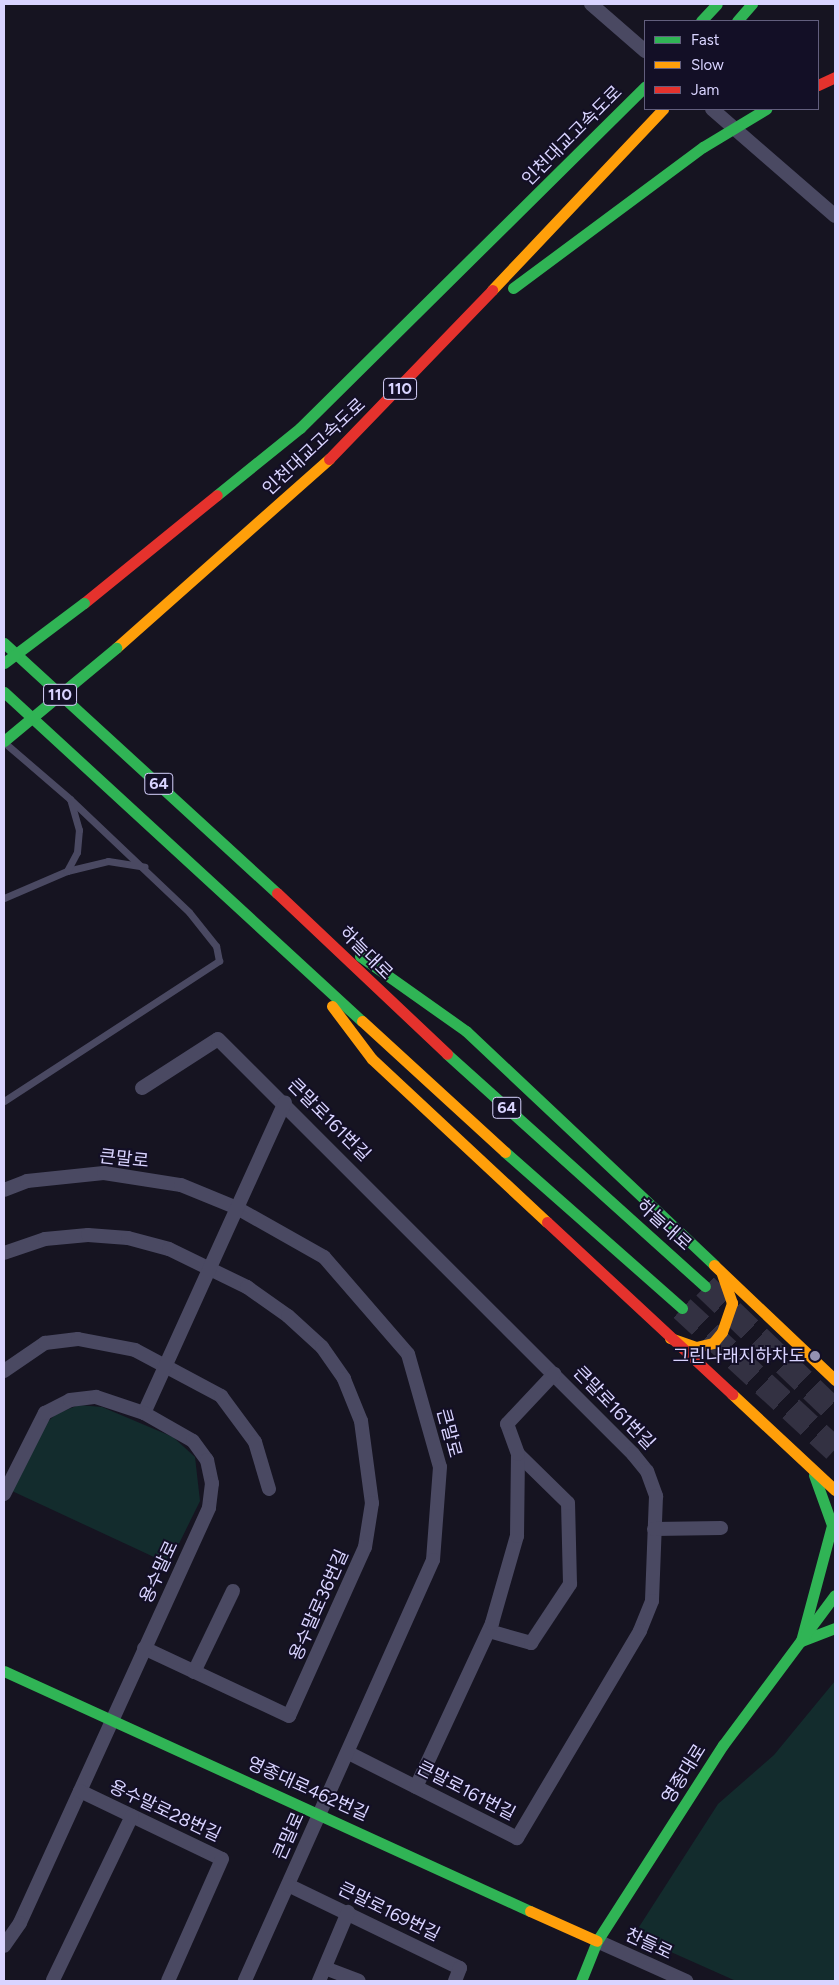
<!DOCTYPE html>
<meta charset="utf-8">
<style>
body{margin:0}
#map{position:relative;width:839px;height:1985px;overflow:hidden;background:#161421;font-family:Figtree,"Noto Sans KR",sans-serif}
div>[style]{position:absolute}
.green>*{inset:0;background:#132c2d}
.highway-tunnel>*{height:25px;margin-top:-12.5px;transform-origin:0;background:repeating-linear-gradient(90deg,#333142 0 25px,transparent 0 37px)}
.lane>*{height:7px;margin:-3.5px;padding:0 3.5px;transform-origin:3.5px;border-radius:3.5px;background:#4a4962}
.street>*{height:14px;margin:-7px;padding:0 7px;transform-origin:7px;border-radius:7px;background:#4a4962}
.fast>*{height:11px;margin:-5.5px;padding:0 5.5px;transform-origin:5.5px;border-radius:5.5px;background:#30b455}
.slow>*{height:11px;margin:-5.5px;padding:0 5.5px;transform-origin:5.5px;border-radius:5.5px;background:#ff9f0a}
.jam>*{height:11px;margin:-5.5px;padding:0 5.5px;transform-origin:5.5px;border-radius:5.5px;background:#e5322d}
.fast-bridge>*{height:11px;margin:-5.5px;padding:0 5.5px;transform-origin:5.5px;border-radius:5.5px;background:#30b455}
.dots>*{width:14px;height:14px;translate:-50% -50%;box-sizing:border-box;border:2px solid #130f26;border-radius:50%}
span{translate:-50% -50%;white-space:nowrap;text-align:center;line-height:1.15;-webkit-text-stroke:4px #130f26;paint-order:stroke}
.shield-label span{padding:1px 4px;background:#130f26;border:1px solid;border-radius:4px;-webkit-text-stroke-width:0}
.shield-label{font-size:16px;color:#d9d4ff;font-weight:700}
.street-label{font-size:18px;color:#d9d4ff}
.poi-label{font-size:18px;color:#d9d4ff}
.right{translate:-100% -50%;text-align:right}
.frame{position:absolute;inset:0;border:5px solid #d9d4ff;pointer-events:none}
.legend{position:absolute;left:644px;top:20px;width:175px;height:90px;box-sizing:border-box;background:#130f26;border:1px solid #625e7d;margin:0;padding:6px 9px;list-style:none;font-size:15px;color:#d9d4ff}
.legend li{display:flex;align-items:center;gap:10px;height:25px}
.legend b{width:25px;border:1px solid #625e7d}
</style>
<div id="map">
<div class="green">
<div style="clip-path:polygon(79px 1405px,102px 1407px,173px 1437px,195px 1457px,200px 1501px,169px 1564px,12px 1491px,41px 1428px,56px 1414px)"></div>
<div style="clip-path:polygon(835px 1681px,835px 1981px,736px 1981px,662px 1948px,639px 1927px,718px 1804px,774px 1755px)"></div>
</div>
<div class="highway-tunnel">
<div style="left:705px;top:1286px;width:180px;rotate:43.9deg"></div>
<div style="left:682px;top:1308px;width:208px;rotate:42.7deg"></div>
</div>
<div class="lane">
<div style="left:67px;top:871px;width:42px;rotate:-13.7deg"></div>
<div style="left:108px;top:861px;width:37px;rotate:9deg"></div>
<div style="left:4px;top:898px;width:69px;rotate:-23.2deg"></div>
<div style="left:67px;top:871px;width:21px;rotate:-62deg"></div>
<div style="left:77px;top:852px;width:22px;rotate:-85deg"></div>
<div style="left:79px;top:830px;width:32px;rotate:-106deg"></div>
<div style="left:70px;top:799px;width:84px;rotate:-139.3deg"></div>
<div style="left:4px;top:1101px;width:257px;rotate:-33.1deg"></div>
<div style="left:219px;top:961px;width:15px;rotate:-101deg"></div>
<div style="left:216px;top:946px;width:43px;rotate:-128.5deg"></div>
<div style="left:189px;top:912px;width:164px;rotate:-136.5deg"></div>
</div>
<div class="street">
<div style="left:591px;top:4px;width:72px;rotate:41deg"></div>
<div style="left:712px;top:109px;width:163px;rotate:41deg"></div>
<div style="left:142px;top:1088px;width:90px;rotate:-32.8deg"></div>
<div style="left:218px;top:1039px;width:587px;rotate:45deg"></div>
<div style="left:633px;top:1454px;width:22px;rotate:51deg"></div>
<div style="left:647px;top:1471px;width:27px;rotate:70deg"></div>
<div style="left:656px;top:1496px;width:105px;rotate:92.2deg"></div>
<div style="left:652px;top:1601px;width:32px;rotate:112deg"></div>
<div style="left:640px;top:1631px;width:241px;rotate:120.7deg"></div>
<div style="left:517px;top:1838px;width:188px;rotate:-153.2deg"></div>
<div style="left:4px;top:1190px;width:25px;rotate:-21deg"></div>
<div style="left:27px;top:1181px;width:77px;rotate:-5.9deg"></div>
<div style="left:104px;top:1173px;width:78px;rotate:8.9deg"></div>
<div style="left:181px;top:1185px;width:61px;rotate:22.3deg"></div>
<div style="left:237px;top:1208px;width:100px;rotate:29.4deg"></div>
<div style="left:324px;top:1257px;width:128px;rotate:49.1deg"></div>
<div style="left:408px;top:1354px;width:117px;rotate:74.2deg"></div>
<div style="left:440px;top:1467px;width:93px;rotate:94.3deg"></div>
<div style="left:433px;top:1560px;width:461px;rotate:114.1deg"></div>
<div style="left:4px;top:1253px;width:43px;rotate:-18.9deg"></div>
<div style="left:45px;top:1239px;width:43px;rotate:-5.3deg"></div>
<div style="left:88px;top:1235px;width:40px;rotate:4.3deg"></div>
<div style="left:128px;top:1238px;width:42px;rotate:15deg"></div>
<div style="left:169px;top:1249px;width:87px;rotate:26deg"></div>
<div style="left:247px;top:1287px;width:50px;rotate:35.3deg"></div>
<div style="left:288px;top:1316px;width:46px;rotate:42.4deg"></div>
<div style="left:322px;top:1347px;width:39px;rotate:55deg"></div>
<div style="left:344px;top:1379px;width:45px;rotate:68deg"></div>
<div style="left:361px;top:1421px;width:83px;rotate:82.4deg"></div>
<div style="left:372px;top:1503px;width:45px;rotate:99deg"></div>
<div style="left:365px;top:1547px;width:185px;rotate:114.2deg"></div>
<div style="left:289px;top:1716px;width:160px;rotate:-154.9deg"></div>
<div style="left:4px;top:1371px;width:50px;rotate:-34.3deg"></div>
<div style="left:45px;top:1343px;width:33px;rotate:-7deg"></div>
<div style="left:78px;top:1339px;width:58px;rotate:10.9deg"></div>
<div style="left:135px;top:1350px;width:98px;rotate:28.1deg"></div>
<div style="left:221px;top:1396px;width:57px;rotate:53.5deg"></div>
<div style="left:255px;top:1442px;width:49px;rotate:73.4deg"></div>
<div style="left:144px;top:1413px;width:341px;rotate:-65.6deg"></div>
<div style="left:4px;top:1494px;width:91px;rotate:-63.2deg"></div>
<div style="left:45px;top:1413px;width:28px;rotate:-27deg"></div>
<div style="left:70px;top:1400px;width:26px;rotate:-7deg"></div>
<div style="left:96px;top:1397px;width:51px;rotate:18.4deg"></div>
<div style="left:144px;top:1413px;width:56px;rotate:29.7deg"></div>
<div style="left:193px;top:1441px;width:24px;rotate:54deg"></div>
<div style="left:207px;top:1460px;width:24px;rotate:78deg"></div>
<div style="left:212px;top:1483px;width:25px;rotate:97deg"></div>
<div style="left:209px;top:1508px;width:456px;rotate:114.5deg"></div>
<div style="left:20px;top:1923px;width:28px;rotate:125deg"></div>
<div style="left:654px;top:1529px;width:67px;rotate:-0.9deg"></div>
<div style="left:489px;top:1631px;width:44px;rotate:15.9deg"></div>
<div style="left:531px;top:1643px;width:71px;rotate:-56.5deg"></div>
<div style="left:570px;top:1584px;width:81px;rotate:-91.4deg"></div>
<div style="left:568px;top:1503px;width:70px;rotate:-135.6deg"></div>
<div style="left:194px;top:1672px;width:90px;rotate:-64.3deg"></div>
<div style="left:416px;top:1787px;width:181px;rotate:-65.1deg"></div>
<div style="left:492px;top:1623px;width:91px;rotate:-74deg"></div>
<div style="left:517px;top:1536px;width:82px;rotate:-89.3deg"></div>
<div style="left:518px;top:1454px;width:32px;rotate:-110deg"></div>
<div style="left:507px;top:1424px;width:69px;rotate:-46.8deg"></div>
<div style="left:80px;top:1791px;width:157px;rotate:25.6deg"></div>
<div style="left:222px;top:1859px;width:133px;rotate:113.9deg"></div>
<div style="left:288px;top:1885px;width:191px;rotate:25.8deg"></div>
<div style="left:460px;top:1968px;width:14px;rotate:111deg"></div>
<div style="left:597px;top:1941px;width:98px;rotate:24.2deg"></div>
<div style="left:325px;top:1968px;width:36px;rotate:21deg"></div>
<div style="left:53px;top:1980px;width:182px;rotate:-64.3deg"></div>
<div style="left:319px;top:1981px;width:75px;rotate:-67.2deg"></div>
</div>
<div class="fast">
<div style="left:701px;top:21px;width:23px;rotate:-47deg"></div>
<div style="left:737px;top:21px;width:23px;rotate:-49deg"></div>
<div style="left:513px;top:288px;width:237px;rotate:-36.6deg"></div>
<div style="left:217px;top:495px;width:107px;rotate:-38.9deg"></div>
<div style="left:300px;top:428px;width:486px;rotate:-44.7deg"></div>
<div style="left:4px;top:643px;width:370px;rotate:42.5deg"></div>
<div style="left:4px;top:692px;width:486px;rotate:42.6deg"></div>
<div style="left:360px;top:956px;width:130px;rotate:35.3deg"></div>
<div style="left:466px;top:1031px;width:341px;rotate:43.3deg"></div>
<div style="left:447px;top:1054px;width:347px;rotate:42deg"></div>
<div style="left:505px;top:1152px;width:236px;rotate:41.4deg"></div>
<div style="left:801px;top:1641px;width:120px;rotate:-75deg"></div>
<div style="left:832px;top:1525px;width:53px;rotate:-109.8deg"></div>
<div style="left:801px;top:1641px;width:36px;rotate:-21deg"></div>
<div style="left:4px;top:1671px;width:578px;rotate:24.53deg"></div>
<div style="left:581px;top:1981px;width:43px;rotate:-68.2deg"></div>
<div style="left:597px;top:1941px;width:233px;rotate:-57.3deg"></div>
<div style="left:723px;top:1745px;width:187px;rotate:-53.3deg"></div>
</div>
<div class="slow">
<div style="left:492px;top:290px;width:249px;rotate:-46.6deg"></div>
<div style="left:116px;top:648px;width:285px;rotate:-41.6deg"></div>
<div style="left:332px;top:1006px;width:66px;rotate:53deg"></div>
<div style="left:372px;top:1059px;width:239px;rotate:43deg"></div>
<div style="left:362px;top:1021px;width:194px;rotate:42.5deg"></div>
<div style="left:714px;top:1265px;width:167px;rotate:43.5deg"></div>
<div style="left:670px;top:1338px;width:28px;rotate:19deg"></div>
<div style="left:696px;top:1347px;width:17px;rotate:-13deg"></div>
<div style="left:713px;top:1343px;width:14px;rotate:-51deg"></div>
<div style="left:722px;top:1332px;width:31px;rotate:-71deg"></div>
<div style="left:732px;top:1303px;width:31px;rotate:-109deg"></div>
<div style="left:732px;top:1394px;width:141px;rotate:43deg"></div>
<div style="left:530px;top:1911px;width:73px;rotate:24.1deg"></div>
</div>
<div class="jam">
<div style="left:818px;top:85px;width:19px;rotate:-25deg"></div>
<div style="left:329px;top:459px;width:235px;rotate:-46deg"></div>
<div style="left:84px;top:603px;width:171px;rotate:-39.1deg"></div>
<div style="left:277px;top:893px;width:234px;rotate:43.4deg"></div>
<div style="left:547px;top:1222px;width:253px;rotate:42.9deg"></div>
</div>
<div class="fast-bridge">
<div style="left:703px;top:147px;width:74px;rotate:-31.1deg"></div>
<div style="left:4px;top:663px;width:100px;rotate:-36.9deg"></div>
<div style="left:4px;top:741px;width:146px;rotate:-39.7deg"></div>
</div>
<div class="dots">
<div style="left:815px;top:1356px;background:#9591b1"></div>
</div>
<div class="shield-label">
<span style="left:400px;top:389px">110</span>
<span style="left:60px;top:695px">110</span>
<span style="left:159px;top:784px">64</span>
<span style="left:507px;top:1108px">64</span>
</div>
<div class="street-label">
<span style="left:572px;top:136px;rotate:-45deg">인천대교고속도로</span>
<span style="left:314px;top:447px;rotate:-43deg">인천대교고속도로</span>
<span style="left:366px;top:953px;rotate:45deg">하늘대로</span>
<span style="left:329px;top:1120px;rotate:45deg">큰말로161번길</span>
<span style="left:124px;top:1159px;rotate:6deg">큰말로</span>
<span style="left:664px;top:1225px;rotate:42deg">하늘대로</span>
<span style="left:614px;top:1408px;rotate:46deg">큰말로161번길</span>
<span style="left:449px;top:1433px;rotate:75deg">큰말로</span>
<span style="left:159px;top:1572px;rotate:-65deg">용수말로</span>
<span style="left:319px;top:1605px;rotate:-66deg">용수말로36번길</span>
<span style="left:684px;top:1774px;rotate:-58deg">영종대로</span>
<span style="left:308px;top:1789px;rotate:24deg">영종대로462번길</span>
<span style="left:466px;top:1791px;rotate:27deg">큰말로161번길</span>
<span style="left:165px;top:1811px;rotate:25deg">용수말로28번길</span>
<span style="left:289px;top:1836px;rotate:-66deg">큰말로</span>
<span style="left:389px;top:1912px;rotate:26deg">큰말로169번길</span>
<span style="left:649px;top:1944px;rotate:25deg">찬들로</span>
</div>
<div class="poi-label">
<span class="right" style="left:805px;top:1356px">그린나래지하차도</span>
</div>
<div class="frame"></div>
<ul class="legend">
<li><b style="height:6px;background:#30b455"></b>Fast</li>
<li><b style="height:6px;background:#ff9f0a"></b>Slow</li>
<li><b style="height:6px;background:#e5322d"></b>Jam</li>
</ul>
</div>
